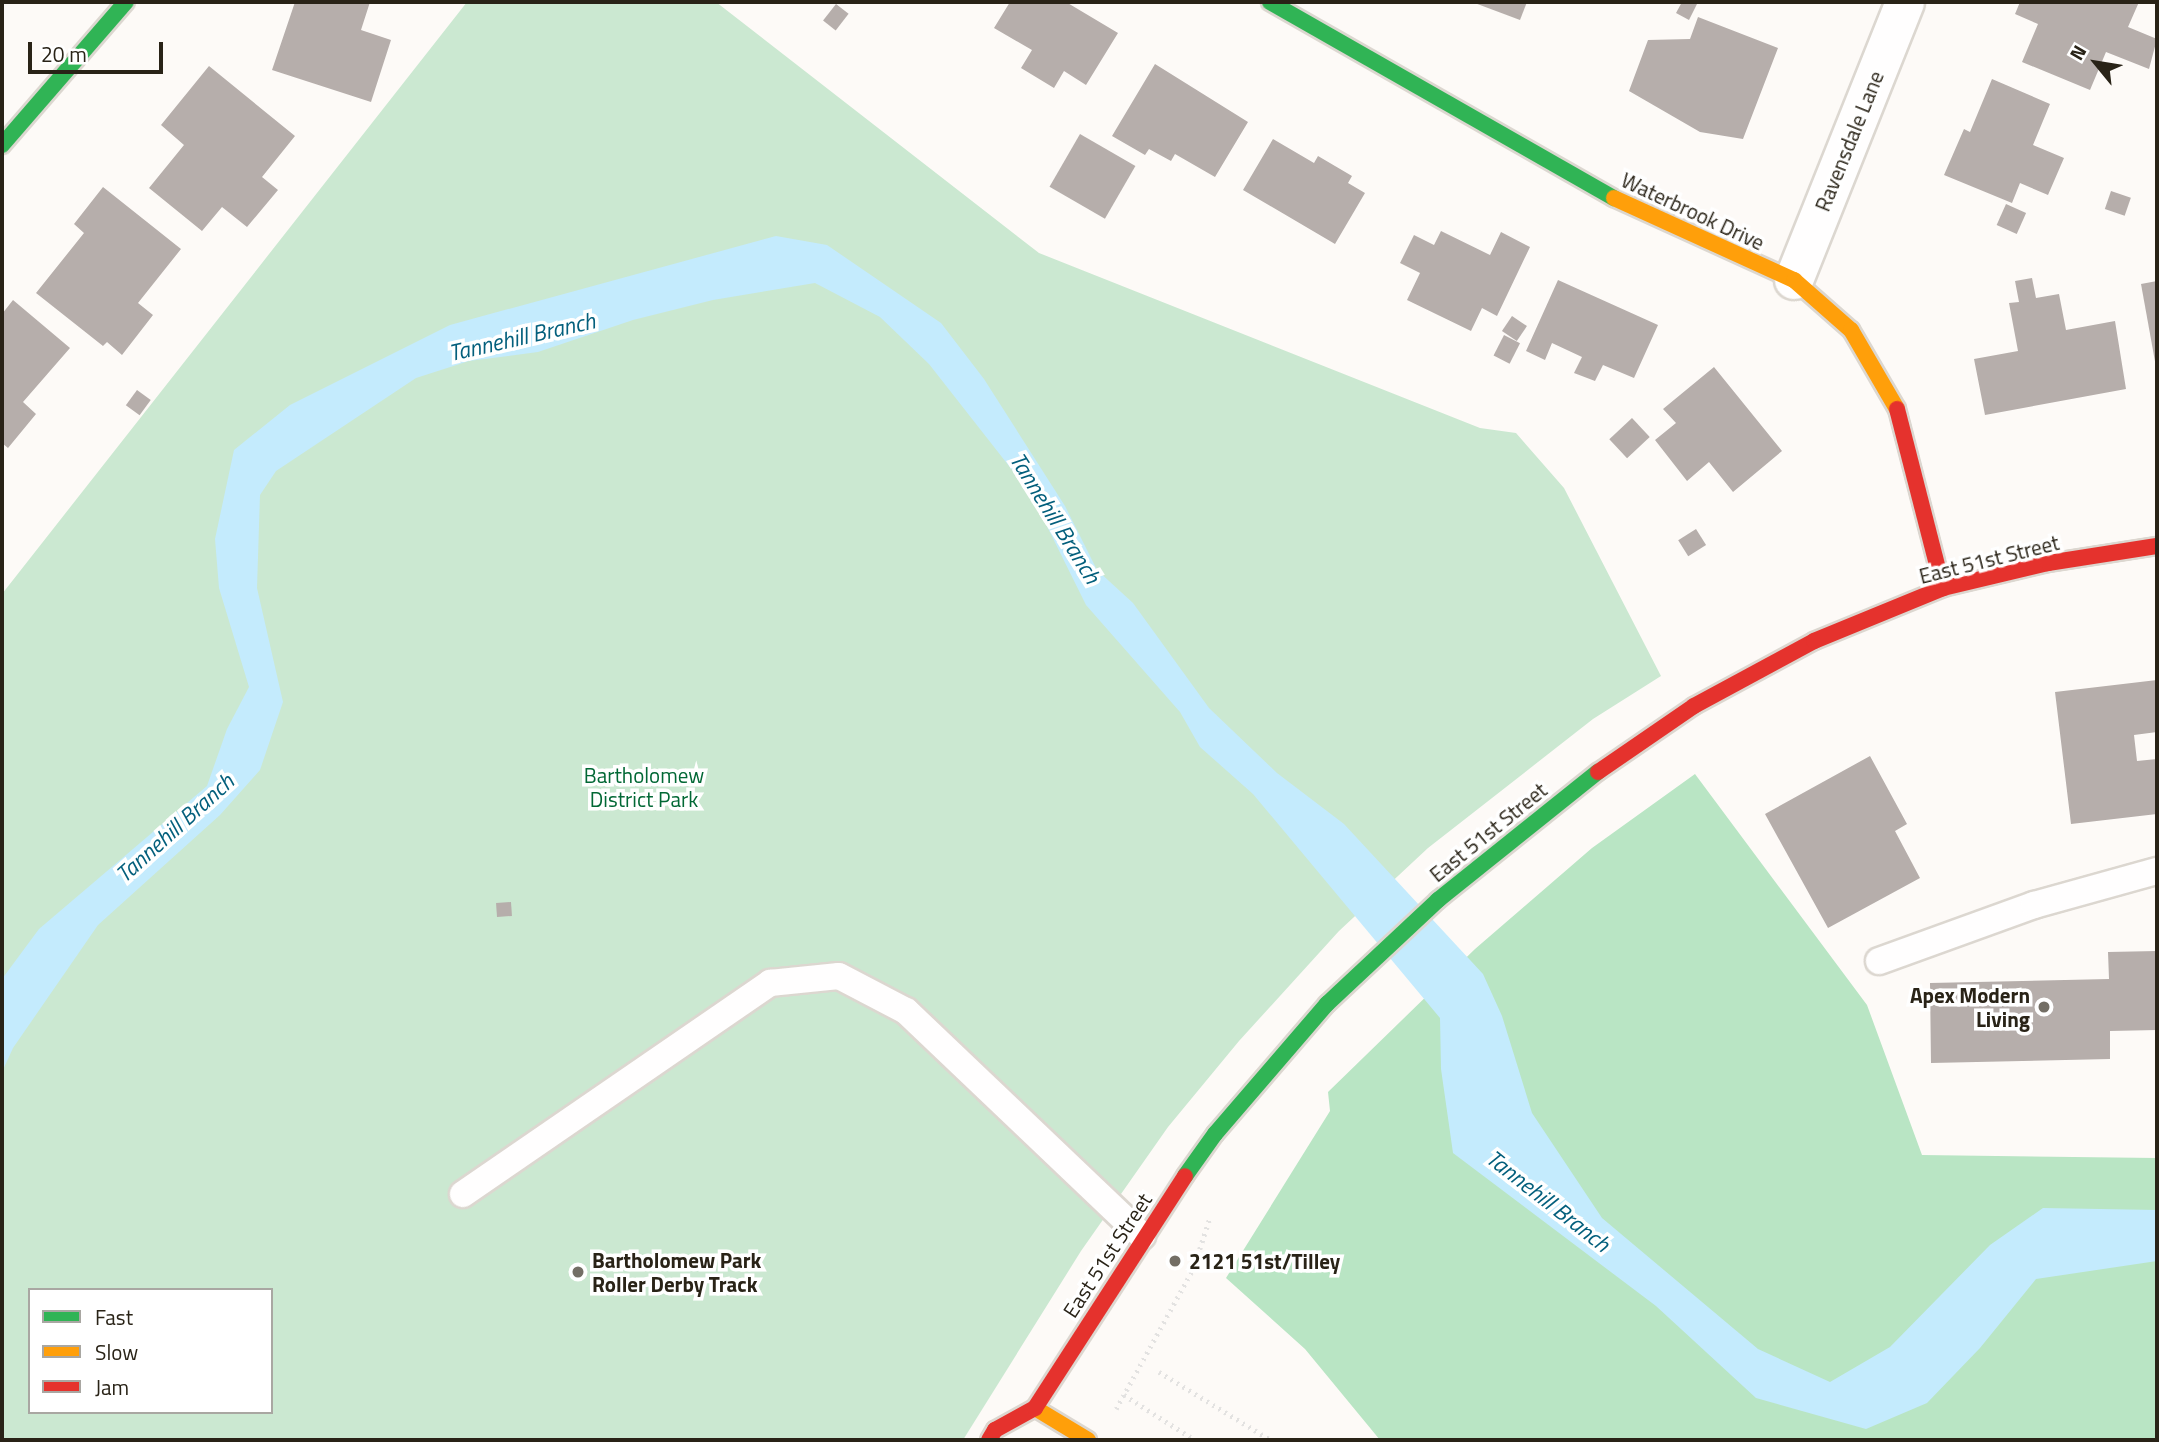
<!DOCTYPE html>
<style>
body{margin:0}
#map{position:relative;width:2159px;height:1442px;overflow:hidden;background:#fdfaf7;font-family:"Titillium Web",sans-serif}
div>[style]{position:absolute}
.green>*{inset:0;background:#cbe8d1}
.forest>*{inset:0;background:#b9e5c4}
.water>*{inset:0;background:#c4ebfd}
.building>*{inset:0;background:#b6aeab;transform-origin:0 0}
.path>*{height:4.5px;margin-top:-2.25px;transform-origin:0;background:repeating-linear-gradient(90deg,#e3e2e1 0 2px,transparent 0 7px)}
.roads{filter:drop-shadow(2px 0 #dcd7d0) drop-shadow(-2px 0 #dcd7d0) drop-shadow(0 2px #dcd7d0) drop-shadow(0 -2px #dcd7d0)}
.lane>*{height:26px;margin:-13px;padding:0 13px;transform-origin:13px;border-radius:13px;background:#fffefe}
.street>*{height:38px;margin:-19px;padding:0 19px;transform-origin:19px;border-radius:19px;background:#fffefe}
.fast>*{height:16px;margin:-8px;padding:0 8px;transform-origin:8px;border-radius:8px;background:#30b455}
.slow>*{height:16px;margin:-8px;padding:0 8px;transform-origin:8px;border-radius:8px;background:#ff9f0a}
.jam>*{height:16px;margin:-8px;padding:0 8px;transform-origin:8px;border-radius:8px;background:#e5322d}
.dots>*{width:19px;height:19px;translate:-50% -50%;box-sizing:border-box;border:4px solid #fff;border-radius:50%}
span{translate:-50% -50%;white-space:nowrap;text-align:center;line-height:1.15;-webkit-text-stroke:7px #fff;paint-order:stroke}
.street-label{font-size:21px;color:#292317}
.park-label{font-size:21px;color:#026835}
.poi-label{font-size:21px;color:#292317;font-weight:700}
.right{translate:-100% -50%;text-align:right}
.left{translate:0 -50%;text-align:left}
.water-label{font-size:23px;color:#035f7c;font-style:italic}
.frame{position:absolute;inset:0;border:4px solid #292317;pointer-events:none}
.legend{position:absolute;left:28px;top:1288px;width:245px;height:126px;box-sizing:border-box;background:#fff;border:2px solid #a9a7a2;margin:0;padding:9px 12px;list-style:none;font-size:21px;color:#292317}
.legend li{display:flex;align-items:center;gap:14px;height:35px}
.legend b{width:35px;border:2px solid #a9a7a2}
.north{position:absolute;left:2061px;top:28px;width:70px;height:70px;-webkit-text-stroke:5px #fff;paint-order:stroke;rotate:300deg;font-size:19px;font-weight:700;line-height:28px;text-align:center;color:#292317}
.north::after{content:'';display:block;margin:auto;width:24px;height:32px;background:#292317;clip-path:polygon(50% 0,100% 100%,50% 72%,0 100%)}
.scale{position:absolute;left:28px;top:42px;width:135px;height:32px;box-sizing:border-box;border:4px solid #292317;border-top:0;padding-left:9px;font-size:21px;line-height:24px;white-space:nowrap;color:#292317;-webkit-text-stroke:5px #fff;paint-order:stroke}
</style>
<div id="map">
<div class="green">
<div style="clip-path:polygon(evenodd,467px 2px,716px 2px,1039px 253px,1480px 428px,1516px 433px,1564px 488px,1661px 676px,1593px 719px,1428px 848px,1339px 931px,1239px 1041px,1168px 1127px,1081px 1251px,963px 1440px,2px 1440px,2px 594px,467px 2px,30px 1290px,271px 1290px,271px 1412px,30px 1412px,30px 1290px)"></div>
</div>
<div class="forest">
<div style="clip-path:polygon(1695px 774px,1867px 1005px,1922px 1155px,2157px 1158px,2157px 1440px,1380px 1440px,1305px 1349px,1226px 1278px,1330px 1111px,1328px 1092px,1475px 949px,1592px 848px)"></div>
</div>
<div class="water">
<div style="clip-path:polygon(776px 236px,827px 245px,941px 323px,984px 379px,1065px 506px,1097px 570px,1133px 603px,1209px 708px,1277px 773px,1344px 824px,1483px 974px,1502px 1016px,1532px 1113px,1602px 1218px,1758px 1349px,1830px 1382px,1890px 1347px,1990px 1245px,2043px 1208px,2157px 1210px,2157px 1261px,2036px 1279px,1980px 1348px,1927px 1403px,1866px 1429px,1756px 1398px,1656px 1306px,1453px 1153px,1441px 1069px,1440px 1018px,1253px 794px,1200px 747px,1180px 712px,1086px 605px,1031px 494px,929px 364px,880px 317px,815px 283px,713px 300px,633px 320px,538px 352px,469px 361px,416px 378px,276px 471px,260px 495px,257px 588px,283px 702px,260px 770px,220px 815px,98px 925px,13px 1048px,2px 1072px,2px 979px,39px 929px,207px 786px,227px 729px,249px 687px,219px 588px,215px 539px,234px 450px,290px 405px,450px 325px)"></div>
</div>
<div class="building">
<div style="clip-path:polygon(295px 2px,370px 2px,361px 30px,391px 40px,371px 102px,272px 70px)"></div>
<div style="clip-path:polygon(1010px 2px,1066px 2px,1118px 33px,1086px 85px,1064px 71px,1054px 88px,1021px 68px,1032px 50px,994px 28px)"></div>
<div style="clip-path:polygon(1472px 2px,1527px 2px,1520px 20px)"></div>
<div style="clip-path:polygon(1682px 2px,1697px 4px,1689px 20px,1676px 13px)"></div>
<div style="clip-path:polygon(2020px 2px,2139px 2px,2128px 27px,2157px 39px,2149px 69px,2106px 52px,2090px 90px,2022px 62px,2038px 24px,2015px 14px)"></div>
<div style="left:836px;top:4px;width:16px;height:21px;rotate:38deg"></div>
<div style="clip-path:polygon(1698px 17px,1778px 48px,1743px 139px,1700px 132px,1629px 91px,1648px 40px,1690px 39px)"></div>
<div style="clip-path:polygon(1155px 64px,1248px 122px,1215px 177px,1175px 154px,1171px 161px,1149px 149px,1145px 155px,1112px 136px)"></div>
<div style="clip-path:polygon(209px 66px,295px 136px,262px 177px,278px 190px,247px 227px,222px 207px,202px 231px,149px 188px,184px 145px,161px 125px)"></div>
<div style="clip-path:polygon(1992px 79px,2050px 104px,2033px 145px,2064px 158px,2048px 195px,2020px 183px,2012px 203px,1944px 175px,1964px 129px,1970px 132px)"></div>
<div style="left:1080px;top:134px;width:64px;height:61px;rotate:30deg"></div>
<div style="clip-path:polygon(1273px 139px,1314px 163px,1318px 156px,1352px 176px,1348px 183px,1365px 193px,1335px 244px,1243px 190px)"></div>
<div style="clip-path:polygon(103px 187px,181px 249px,138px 303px,153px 315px,122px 355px,107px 342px,103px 346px,36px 293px,84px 233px,74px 224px)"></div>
<div style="left:2111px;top:191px;width:21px;height:19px;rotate:19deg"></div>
<div style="left:2006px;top:204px;width:22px;height:23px;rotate:24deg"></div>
<div style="clip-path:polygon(1441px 231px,1490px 255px,1501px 232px,1530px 247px,1497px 316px,1482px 308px,1471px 331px,1407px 300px,1420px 273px,1400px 263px,1414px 235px,1434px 245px)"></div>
<div style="clip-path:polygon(2032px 278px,2036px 298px,2059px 294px,2066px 330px,2115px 321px,2126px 389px,1985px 415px,1974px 359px,2018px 351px,2009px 303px,2019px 302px,2015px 281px)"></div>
<div style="clip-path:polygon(1558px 280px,1658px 325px,1634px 378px,1603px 365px,1595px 381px,1574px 373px,1582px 357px,1552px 343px,1545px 360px,1526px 351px)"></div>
<div style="clip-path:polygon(2157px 281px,2157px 366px,2156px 367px,2141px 284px)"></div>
<div style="clip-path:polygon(13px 300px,70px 348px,23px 402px,36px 414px,8px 448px,2px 443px,2px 314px)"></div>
<div style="left:1512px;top:316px;width:18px;height:18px;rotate:34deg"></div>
<div style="left:1504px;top:335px;width:18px;height:23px;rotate:27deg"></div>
<div style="clip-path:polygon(1714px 367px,1782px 451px,1733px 492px,1709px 462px,1687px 481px,1655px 440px,1676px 423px,1663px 409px)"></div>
<div style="left:137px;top:390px;width:17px;height:19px;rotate:36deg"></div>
<div style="left:1632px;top:418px;width:26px;height:31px;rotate:47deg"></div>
<div style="left:1696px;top:529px;width:19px;height:21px;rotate:58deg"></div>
<div style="clip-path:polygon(2157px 680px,2157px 732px,2134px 735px,2137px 761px,2157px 759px,2157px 814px,2071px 824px,2055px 692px)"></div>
<div style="clip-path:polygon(1870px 756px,1907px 824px,1895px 831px,1920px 878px,1828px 928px,1765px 814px)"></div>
<div style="left:511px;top:902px;width:14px;height:15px;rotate:86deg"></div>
<div style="clip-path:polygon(2157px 951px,2157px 1030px,2110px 1031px,2110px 1059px,1931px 1063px,1930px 983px,2109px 979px,2108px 952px)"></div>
</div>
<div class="path">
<div style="left:1159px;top:1372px;width:131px;rotate:31.3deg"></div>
<div style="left:1124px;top:1395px;width:84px;rotate:32.4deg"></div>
<div style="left:1116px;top:1409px;width:160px;rotate:-61.2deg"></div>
<div style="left:1193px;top:1269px;width:52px;rotate:-71.9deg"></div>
</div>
<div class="roads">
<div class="lane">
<div style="left:1879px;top:961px;width:165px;rotate:-19.9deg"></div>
<div style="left:2034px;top:905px;width:128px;rotate:-15.5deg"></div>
<div style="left:463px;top:1194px;width:373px;rotate:-34.5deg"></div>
<div style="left:770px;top:983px;width:69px;rotate:-5.8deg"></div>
<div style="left:839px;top:976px;width:76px;rotate:27.6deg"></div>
<div style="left:906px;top:1011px;width:326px;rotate:43.6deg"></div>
</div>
<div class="street">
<div style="left:1794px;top:280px;width:299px;rotate:-68.2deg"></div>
</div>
<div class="fast">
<div style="left:1270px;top:2px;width:396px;rotate:29.7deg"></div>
<div style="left:2px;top:145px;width:189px;rotate:-49.1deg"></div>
<div style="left:1185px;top:1176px;width:52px;rotate:-54.5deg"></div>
<div style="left:1215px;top:1134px;width:172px;rotate:-49.3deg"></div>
<div style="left:1327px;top:1004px;width:152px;rotate:-43.1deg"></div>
<div style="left:1438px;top:900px;width:205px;rotate:-38.7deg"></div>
</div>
<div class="slow">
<div style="left:1614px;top:198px;width:198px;rotate:24.5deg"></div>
<div style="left:1794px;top:280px;width:76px;rotate:41.3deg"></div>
<div style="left:1851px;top:330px;width:91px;rotate:59.8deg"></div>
<div style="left:1035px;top:1408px;width:62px;rotate:31.1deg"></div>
</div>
<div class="jam">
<div style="left:1897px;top:409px;width:185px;rotate:75.6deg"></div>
<div style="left:1598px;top:772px;width:116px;rotate:-34.5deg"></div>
<div style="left:1694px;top:706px;width:136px;rotate:-28.4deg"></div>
<div style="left:1814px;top:641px;width:139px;rotate:-22.3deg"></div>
<div style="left:1943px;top:588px;width:108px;rotate:-13.4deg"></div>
<div style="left:2048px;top:563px;width:110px;rotate:-8.9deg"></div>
<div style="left:989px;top:1440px;width:12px;rotate:-59deg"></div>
<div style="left:995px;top:1430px;width:46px;rotate:-28.8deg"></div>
<div style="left:1035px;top:1408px;width:276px;rotate:-57.1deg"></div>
</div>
</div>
<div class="dots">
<div style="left:2044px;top:1007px;background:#736e65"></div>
<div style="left:1175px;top:1261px;background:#736e65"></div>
<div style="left:578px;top:1272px;background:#736e65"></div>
</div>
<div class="street-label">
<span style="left:1849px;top:141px;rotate:-68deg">Ravensdale Lane</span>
<span style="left:1693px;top:211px;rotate:25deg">Waterbrook Drive</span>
<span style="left:1989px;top:559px;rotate:-14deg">East 51st Street</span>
<span style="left:1488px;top:832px;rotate:-39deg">East 51st Street</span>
<span style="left:1107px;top:1255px;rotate:-57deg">East 51st Street</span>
</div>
<div class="park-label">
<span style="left:644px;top:787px">Bartholomew<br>District Park</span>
</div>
<div class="poi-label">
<span class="right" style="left:2030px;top:1007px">Apex Modern<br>Living</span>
<span class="left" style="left:592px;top:1272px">Bartholomew Park<br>Roller Derby Track</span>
<span class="left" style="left:1189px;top:1261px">2121 51st/Tilley</span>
</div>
<div class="water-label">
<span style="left:522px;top:337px;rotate:-13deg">Tannehill Branch</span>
<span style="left:1055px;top:518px;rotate:58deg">Tannehill Branch</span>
<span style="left:175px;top:828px;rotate:-42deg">Tannehill Branch</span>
<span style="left:1548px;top:1201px;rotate:38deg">Tannehill Branch</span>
</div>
<div class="frame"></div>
<ul class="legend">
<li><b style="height:9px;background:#30b455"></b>Fast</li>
<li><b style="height:9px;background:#ff9f0a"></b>Slow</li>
<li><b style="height:9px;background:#e5322d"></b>Jam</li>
</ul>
<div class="north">N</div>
<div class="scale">20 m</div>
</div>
